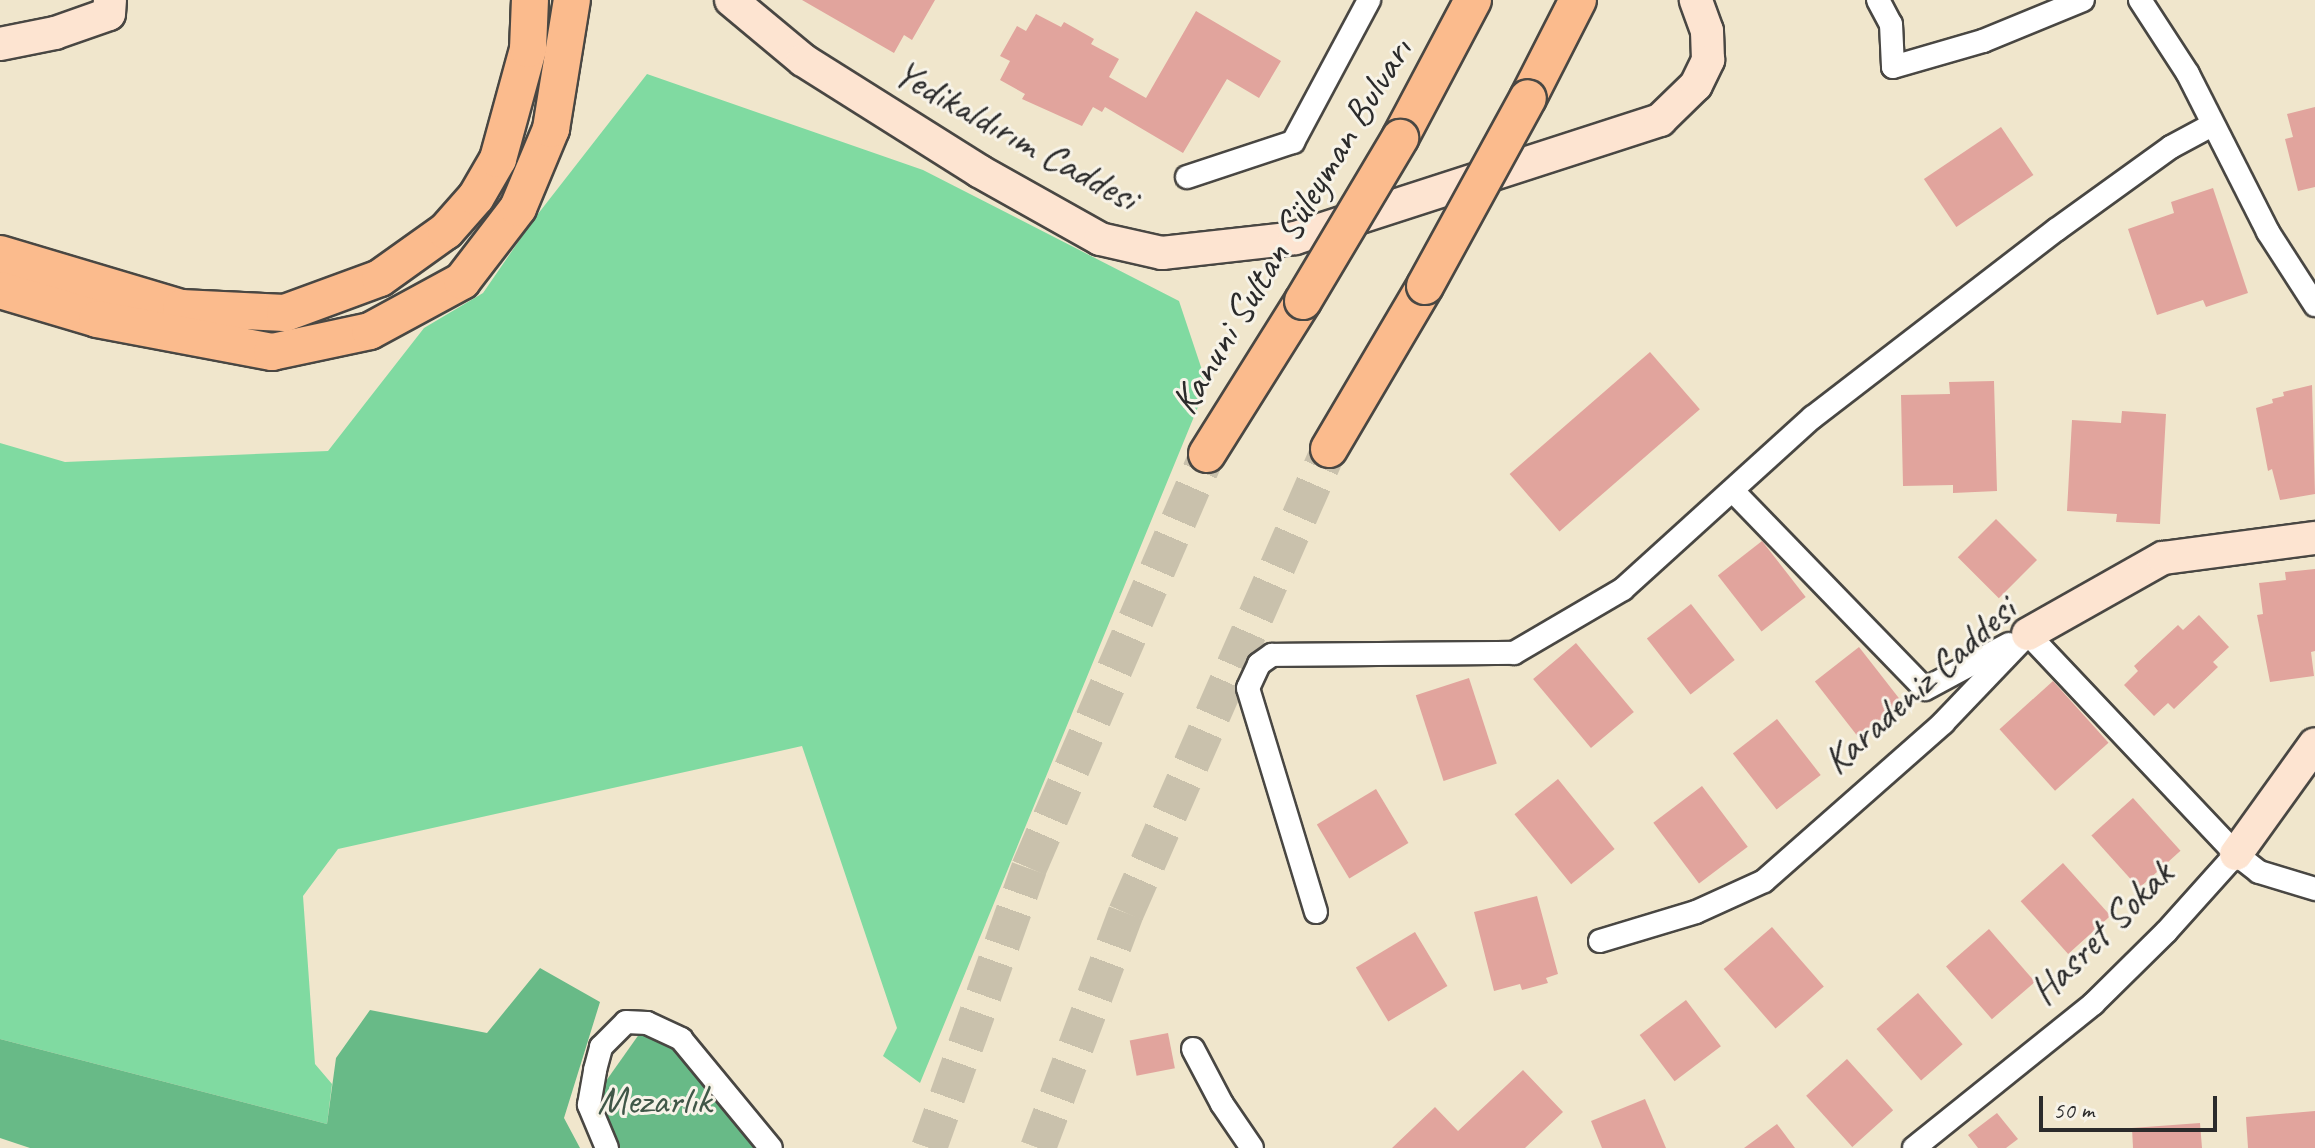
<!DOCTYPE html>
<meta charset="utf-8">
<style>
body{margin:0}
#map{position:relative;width:2315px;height:1148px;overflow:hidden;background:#f0e6cc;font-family:Caveat,sans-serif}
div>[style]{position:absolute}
.green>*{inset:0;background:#80daa1}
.forest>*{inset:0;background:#68ba87}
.building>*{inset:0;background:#e1a49d;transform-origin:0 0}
.primary-tunnel>*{height:36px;margin-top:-18px;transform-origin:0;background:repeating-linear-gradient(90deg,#c9c1ac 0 36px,transparent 0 54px)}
.roads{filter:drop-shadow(2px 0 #494743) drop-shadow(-2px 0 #494743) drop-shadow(0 2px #494743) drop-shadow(0 -2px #494743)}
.street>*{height:22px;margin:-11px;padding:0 11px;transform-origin:11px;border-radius:11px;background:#fff}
.secondary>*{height:32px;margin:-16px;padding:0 16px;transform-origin:16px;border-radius:16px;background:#fde4d1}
.primary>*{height:36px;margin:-18px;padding:0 18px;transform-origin:18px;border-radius:18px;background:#fbbb8d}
.bridges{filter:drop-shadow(2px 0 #494743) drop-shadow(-2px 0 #494743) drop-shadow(0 2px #494743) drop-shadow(0 -2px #494743)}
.primary-bridge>*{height:36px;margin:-18px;padding:0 18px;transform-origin:18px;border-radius:18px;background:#fbbb8d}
span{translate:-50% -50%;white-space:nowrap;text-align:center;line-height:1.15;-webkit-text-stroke:6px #f7f3e8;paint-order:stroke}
.street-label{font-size:40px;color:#2b2b2b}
.park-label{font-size:40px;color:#405748}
.scale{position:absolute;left:2039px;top:1096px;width:178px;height:36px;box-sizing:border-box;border:4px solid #2b2b2b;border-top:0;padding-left:10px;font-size:24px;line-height:28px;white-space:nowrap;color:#2b2b2b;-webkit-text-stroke:6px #f7f3e8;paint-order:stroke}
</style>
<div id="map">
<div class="green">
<div style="clip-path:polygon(647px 74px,923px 170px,1179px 301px,1207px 385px,920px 1083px,883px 1056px,897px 1028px,802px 746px,338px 849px,303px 896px,315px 1064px,332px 1084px,327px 1124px,0 1039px,0 443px,65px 462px,328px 451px,424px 328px,483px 293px,534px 219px)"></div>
</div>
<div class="forest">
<div style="clip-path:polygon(540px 968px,600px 1002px,564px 1118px,580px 1148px,30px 1148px,0 1138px,0 1039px,327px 1124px,336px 1058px,370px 1010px,487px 1033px)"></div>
<div style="clip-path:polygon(647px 1023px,769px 1148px,614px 1148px,589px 1105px)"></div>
</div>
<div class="building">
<div style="clip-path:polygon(802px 0,935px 0,912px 40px,904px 35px,894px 53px)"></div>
<div style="clip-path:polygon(1196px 11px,1281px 61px,1259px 98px,1227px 79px,1183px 153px,1105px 107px,1102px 112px,1093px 107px,1082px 126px,1022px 99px,1025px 94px,1000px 80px,1010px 61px,1000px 56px,1017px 26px,1026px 31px,1036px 14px,1061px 27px,1064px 22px,1094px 39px,1091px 44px,1119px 59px,1109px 77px,1146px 98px)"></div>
<div style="clip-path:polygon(2315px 107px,2315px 187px,2298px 191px,2285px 139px,2293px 137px,2287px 114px)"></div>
<div style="left:2001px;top:127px;width:58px;height:93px;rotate:56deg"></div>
<div style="clip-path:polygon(2213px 188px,2248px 293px,2206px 307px,2203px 300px,2157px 315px,2128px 229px,2174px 213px,2171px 202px)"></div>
<div style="left:1650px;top:352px;width:76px;height:186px;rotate:49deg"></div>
<div style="clip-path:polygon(1994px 381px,1997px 491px,1953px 493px,1953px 485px,1903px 486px,1901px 395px,1950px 394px,1949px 382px)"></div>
<div style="clip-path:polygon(2312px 385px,2315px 494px,2280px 500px,2272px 469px,2268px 471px,2256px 408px,2273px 403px,2272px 399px,2284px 396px,2283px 392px)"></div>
<div style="clip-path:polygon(2122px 411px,2166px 414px,2160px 524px,2116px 522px,2117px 514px,2067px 511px,2072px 420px,2121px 423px)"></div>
<div style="left:1996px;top:519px;width:58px;height:54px;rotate:45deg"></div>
<div style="left:1762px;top:541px;width:71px;height:56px;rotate:52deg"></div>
<div style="clip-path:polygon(2315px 569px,2315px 651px,2311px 652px,2314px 676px,2270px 682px,2257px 615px,2263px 614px,2259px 583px,2286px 580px,2285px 572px)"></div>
<div style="left:1691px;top:604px;width:71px;height:56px;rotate:52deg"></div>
<div style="clip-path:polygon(2199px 615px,2229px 647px,2213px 662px,2218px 667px,2174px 709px,2168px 703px,2154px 716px,2124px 685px,2138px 671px,2134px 666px,2178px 625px,2183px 630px)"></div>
<div style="left:1576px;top:643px;width:90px;height:56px;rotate:50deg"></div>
<div style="left:1859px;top:647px;width:71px;height:56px;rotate:52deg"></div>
<div style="left:1469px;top:678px;width:90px;height:56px;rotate:72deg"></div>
<div style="left:2053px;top:681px;width:83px;height:72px;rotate:48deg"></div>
<div style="left:1777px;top:719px;width:71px;height:56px;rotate:52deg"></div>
<div style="left:1558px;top:779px;width:90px;height:56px;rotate:51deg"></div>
<div style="left:1702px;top:786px;width:76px;height:61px;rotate:53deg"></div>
<div style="left:1376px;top:789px;width:63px;height:69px;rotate:59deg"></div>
<div style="left:2133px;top:798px;width:71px;height:56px;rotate:48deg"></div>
<div style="left:2063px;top:863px;width:71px;height:57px;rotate:48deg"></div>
<div style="clip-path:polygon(1537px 896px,1558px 974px,1546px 978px,1548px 983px,1522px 990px,1520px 984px,1494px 991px,1474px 912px)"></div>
<div style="left:1772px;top:927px;width:79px;height:64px;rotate:49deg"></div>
<div style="left:1989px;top:929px;width:70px;height:57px;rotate:49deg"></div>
<div style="left:1415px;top:932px;width:63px;height:69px;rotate:59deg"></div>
<div style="left:1918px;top:993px;width:68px;height:55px;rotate:49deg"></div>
<div style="left:1686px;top:1000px;width:58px;height:58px;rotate:53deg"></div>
<div style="left:1168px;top:1033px;width:36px;height:39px;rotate:79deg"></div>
<div style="left:1847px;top:1059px;width:69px;height:55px;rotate:48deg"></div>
<div style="clip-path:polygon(1523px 1070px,1563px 1112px,1525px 1148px,1392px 1148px,1435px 1107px,1458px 1131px)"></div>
<div style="clip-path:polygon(1645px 1099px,1666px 1148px,1602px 1148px,1591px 1121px)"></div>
<div style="clip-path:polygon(2315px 1111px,2315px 1148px,2248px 1148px,2246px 1117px)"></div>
<div style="clip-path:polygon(1997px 1113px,2018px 1139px,2006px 1148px,1978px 1148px,1968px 1135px)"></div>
<div style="clip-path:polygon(2200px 1123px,2202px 1148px,2133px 1148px,2132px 1128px)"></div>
<div style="clip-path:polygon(1777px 1124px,1795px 1148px,1744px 1148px)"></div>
</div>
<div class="primary-tunnel">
<div style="left:929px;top:1148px;width:297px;rotate:-70.3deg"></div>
<div style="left:1029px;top:868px;width:451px;rotate:-66.7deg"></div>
<div style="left:1038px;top:1148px;width:251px;rotate:-69.5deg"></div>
<div style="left:1126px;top:913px;width:506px;rotate:-66.37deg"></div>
</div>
<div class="roads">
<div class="street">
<div style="left:1878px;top:0;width:27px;rotate:62deg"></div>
<div style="left:1891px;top:24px;width:43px;rotate:87.3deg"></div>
<div style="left:1893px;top:67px;width:94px;rotate:-16.1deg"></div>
<div style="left:1983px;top:41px;width:108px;rotate:-22.3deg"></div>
<div style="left:2140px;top:0;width:88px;rotate:57deg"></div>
<div style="left:2188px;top:74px;width:177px;rotate:63.1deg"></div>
<div style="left:2268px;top:232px;width:87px;rotate:57.2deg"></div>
<div style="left:1187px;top:177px;width:112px;rotate:-18.3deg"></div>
<div style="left:1293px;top:142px;width:161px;rotate:-61.8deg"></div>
<div style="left:1734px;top:492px;width:274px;rotate:45.9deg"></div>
<div style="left:1925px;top:689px;width:95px;rotate:-28.2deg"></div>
<div style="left:2028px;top:634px;width:303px;rotate:46.6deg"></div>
<div style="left:2236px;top:854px;width:29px;rotate:38deg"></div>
<div style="left:2259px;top:872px;width:59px;rotate:16.9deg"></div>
<div style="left:1316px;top:912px;width:234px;rotate:-106.9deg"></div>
<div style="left:1248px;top:688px;width:26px;rotate:-65deg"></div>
<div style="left:1259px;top:664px;width:16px;rotate:-35deg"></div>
<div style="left:1272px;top:655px;width:242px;rotate:-0.5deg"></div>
<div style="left:1514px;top:653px;width:126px;rotate:-30.4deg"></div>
<div style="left:1623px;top:589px;width:256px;rotate:-42.2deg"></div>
<div style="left:1813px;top:417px;width:307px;rotate:-37.6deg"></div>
<div style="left:2056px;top:230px;width:142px;rotate:-35.8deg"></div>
<div style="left:2171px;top:147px;width:47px;rotate:-28.2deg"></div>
<div style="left:1600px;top:941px;width:100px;rotate:-16.8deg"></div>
<div style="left:1696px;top:912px;width:75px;rotate:-24.5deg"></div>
<div style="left:1764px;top:881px;width:239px;rotate:-41.4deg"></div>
<div style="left:1943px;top:723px;width:123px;rotate:-46.3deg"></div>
<div style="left:1193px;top:1049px;width:62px;rotate:62.2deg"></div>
<div style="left:1222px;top:1104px;width:53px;rotate:55.7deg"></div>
<div style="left:607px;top:1148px;width:47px;rotate:-112.7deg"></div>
<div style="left:589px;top:1105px;width:36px;rotate:-80deg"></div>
<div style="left:595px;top:1070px;width:24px;rotate:-75deg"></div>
<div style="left:601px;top:1047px;width:35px;rotate:-45deg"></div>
<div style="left:626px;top:1022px;width:21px;rotate:3deg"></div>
<div style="left:647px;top:1023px;width:38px;rotate:25deg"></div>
<div style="left:681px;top:1039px;width:141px;rotate:50.5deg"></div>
<div style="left:1914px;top:1148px;width:230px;rotate:-38.8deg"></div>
<div style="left:2093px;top:1004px;width:103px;rotate:-44.6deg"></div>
<div style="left:2166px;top:932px;width:105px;rotate:-48.1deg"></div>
</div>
<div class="secondary">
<div style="left:731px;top:0;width:94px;rotate:39.8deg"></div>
<div style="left:803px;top:60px;width:208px;rotate:32.2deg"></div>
<div style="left:979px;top:171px;width:139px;rotate:29.3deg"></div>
<div style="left:1100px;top:239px;width:64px;rotate:12.7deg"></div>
<div style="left:1162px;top:253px;width:134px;rotate:-6.4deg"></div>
<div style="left:1295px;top:238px;width:384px;rotate:-17.9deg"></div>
<div style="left:1660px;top:120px;width:50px;rotate:-44.2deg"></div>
<div style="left:1696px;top:85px;width:28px;rotate:-64deg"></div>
<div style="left:1708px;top:60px;width:29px;rotate:-92deg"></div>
<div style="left:1707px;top:31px;width:33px;rotate:-110deg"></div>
<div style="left:0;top:44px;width:56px;rotate:-11.3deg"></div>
<div style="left:55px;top:33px;width:57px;rotate:-19.4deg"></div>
<div style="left:109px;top:14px;width:14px;rotate:-86deg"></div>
<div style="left:2028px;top:634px;width:155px;rotate:-29.4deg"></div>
<div style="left:2163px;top:558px;width:153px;rotate:-7.5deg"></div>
<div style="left:2236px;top:854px;width:135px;rotate:-54.3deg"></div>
</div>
<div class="primary">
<div style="left:1528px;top:98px;width:110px;rotate:-63deg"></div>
<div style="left:1400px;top:138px;width:156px;rotate:-62.1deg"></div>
<div style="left:0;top:254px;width:189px;rotate:16.6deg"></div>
<div style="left:181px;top:308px;width:104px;rotate:2.8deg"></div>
<div style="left:285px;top:313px;width:101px;rotate:-20.2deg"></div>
<div style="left:380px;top:278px;width:81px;rotate:-35.5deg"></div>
<div style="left:446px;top:231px;width:45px;rotate:-48.6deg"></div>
<div style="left:476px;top:197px;width:44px;rotate:-59.9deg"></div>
<div style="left:498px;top:159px;width:114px;rotate:-74.7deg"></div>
<div style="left:528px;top:49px;width:49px;rotate:-87.7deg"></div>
<div style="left:0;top:290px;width:101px;rotate:16.6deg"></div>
<div style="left:97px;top:319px;width:178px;rotate:10.7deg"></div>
<div style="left:272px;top:352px;width:100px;rotate:-12.1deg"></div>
<div style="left:370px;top:331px;width:105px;rotate:-28.5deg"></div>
<div style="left:462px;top:281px;width:92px;rotate:-52.5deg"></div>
<div style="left:518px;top:208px;width:86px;rotate:-67.3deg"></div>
<div style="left:551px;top:129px;width:131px;rotate:-80.8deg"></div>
<div style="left:1329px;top:449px;width:189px;rotate:-59.5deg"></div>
<div style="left:1207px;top:454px;width:181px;rotate:-57.9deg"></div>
</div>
</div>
<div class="bridges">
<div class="primary-bridge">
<div style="left:1425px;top:286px;width:214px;rotate:-61.3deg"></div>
<div style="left:1303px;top:301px;width:190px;rotate:-59.2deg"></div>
</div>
</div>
<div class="street-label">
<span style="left:1016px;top:135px;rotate:29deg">Yedikaldırım Caddesi</span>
<span style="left:1291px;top:226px;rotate:-59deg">Kanuni Sultan Süleyman Bulvarı</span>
<span style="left:1919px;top:685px;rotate:-42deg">Karadeniz Caddesi</span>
<span style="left:2101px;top:932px;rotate:-45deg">Hasret Sokak</span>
</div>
<div class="park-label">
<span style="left:654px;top:1100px">Mezarlık</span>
</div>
<div class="scale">50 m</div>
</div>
